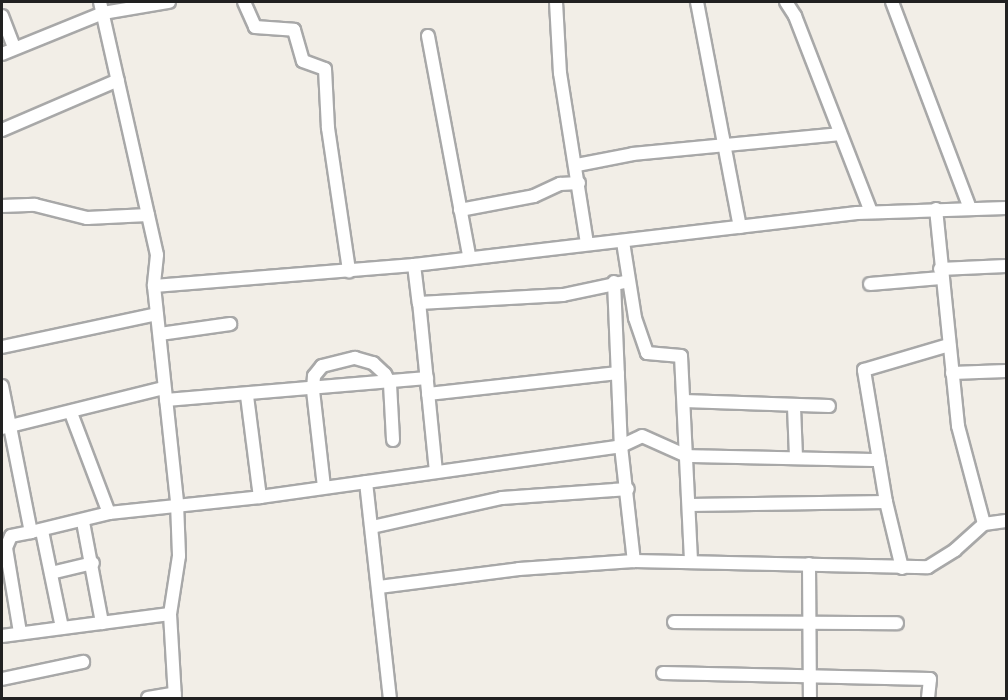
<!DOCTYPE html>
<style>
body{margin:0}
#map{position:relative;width:1008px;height:700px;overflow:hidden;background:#f2eee7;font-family:"Roboto Condensed",sans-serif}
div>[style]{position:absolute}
.roads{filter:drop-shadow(2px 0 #a8a8a8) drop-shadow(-2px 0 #a8a8a8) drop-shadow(0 2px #a8a8a8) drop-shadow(0 -2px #a8a8a8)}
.minor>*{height:12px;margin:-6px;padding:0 6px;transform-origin:6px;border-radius:6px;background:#fff}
span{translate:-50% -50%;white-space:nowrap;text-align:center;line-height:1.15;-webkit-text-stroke:5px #fff;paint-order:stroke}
.frame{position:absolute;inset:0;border:3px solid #212121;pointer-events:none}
</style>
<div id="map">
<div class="roads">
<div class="minor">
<div style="left:100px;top:2px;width:259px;rotate:77.3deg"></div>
<div style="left:157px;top:255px;width:31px;rotate:96deg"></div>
<div style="left:154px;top:286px;width:218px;rotate:83.9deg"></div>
<div style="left:177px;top:503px;width:53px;rotate:87.8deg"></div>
<div style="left:179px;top:556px;width:59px;rotate:98.8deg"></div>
<div style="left:170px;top:614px;width:84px;rotate:86.6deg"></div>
<div style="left:244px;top:2px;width:27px;rotate:66deg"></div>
<div style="left:255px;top:27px;width:39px;rotate:4deg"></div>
<div style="left:294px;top:30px;width:32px;rotate:74deg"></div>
<div style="left:303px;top:61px;width:23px;rotate:20deg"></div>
<div style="left:325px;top:69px;width:59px;rotate:87.1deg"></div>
<div style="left:328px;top:128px;width:145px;rotate:81.6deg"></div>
<div style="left:556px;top:2px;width:71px;rotate:86.8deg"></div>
<div style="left:560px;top:73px;width:173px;rotate:81deg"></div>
<div style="left:697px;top:2px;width:229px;rotate:79.2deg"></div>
<div style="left:786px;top:2px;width:17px;rotate:57deg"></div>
<div style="left:795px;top:16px;width:210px;rotate:68.8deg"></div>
<div style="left:892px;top:2px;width:220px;rotate:69.3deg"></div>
<div style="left:2px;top:16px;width:34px;rotate:69deg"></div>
<div style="left:428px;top:36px;width:224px;rotate:79.4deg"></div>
<div style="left:2px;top:54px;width:109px;rotate:-22.1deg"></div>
<div style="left:103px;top:13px;width:67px;rotate:-9.5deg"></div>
<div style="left:2px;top:130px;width:126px;rotate:-23.3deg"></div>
<div style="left:577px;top:165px;width:57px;rotate:-11.1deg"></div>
<div style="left:633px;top:154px;width:208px;rotate:-5.5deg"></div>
<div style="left:2px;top:206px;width:33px;rotate:-2deg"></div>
<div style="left:35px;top:205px;width:54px;rotate:14deg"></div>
<div style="left:87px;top:218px;width:61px;rotate:-2.8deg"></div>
<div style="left:936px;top:209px;width:218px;rotate:84.2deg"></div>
<div style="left:958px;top:426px;width:101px;rotate:75.1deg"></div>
<div style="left:984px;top:524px;width:22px;rotate:-8deg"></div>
<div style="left:460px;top:210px;width:75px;rotate:-10.7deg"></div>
<div style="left:534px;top:196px;width:29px;rotate:-25deg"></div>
<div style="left:560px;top:184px;width:19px;rotate:-3deg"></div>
<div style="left:623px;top:242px;width:77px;rotate:81deg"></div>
<div style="left:635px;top:318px;width:37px;rotate:71deg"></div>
<div style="left:647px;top:353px;width:34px;rotate:5deg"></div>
<div style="left:681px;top:356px;width:206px;rotate:87.2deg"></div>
<div style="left:414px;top:265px;width:38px;rotate:83deg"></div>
<div style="left:940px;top:269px;width:66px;rotate:-2.6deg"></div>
<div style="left:614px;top:282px;width:164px;rotate:87.6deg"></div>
<div style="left:621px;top:446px;width:116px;rotate:83.6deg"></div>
<div style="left:634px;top:561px;width:294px;rotate:1.2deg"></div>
<div style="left:928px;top:567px;width:32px;rotate:-32deg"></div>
<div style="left:955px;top:550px;width:39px;rotate:-42deg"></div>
<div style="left:870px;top:284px;width:71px;rotate:-4.8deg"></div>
<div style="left:154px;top:286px;width:261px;rotate:-4.6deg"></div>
<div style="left:414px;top:265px;width:446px;rotate:-6.7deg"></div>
<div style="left:857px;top:213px;width:149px;rotate:-1.9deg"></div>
<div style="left:160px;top:334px;width:71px;rotate:-8.1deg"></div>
<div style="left:2px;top:347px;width:158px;rotate:-12deg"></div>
<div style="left:952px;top:373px;width:54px;rotate:-2.1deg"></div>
<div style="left:2px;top:386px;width:149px;rotate:78.8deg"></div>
<div style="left:31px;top:532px;width:20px;rotate:169deg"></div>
<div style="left:11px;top:536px;width:13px;rotate:113deg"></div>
<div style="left:6px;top:548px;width:86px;rotate:80.6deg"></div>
<div style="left:428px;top:394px;width:191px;rotate:-6.3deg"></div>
<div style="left:247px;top:396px;width:102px;rotate:82.7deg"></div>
<div style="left:166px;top:400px;width:262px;rotate:-4.8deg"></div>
<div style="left:684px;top:401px;width:145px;rotate:2deg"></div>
<div style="left:794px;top:407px;width:50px;rotate:87.7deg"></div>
<div style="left:71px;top:413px;width:107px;rotate:69.2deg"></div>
<div style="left:2px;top:428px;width:167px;rotate:-13.9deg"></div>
<div style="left:436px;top:472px;width:170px;rotate:-95.7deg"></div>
<div style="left:419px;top:303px;width:144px;rotate:-3.2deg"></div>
<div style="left:563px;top:295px;width:67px;rotate:-12deg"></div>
<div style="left:366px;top:482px;width:217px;rotate:83.7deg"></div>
<div style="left:324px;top:487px;width:98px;rotate:-96.5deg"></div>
<div style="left:313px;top:390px;width:14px;rotate:-86deg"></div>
<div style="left:314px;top:376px;width:13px;rotate:-51deg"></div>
<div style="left:322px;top:366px;width:34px;rotate:-14deg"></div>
<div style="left:355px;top:358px;width:19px;rotate:16deg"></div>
<div style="left:373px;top:363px;width:16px;rotate:43deg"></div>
<div style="left:385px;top:374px;width:11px;rotate:63deg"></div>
<div style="left:390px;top:384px;width:56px;rotate:86.9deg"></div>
<div style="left:689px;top:505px;width:197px;rotate:-0.9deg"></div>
<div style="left:83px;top:522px;width:103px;rotate:79.3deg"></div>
<div style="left:372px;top:527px;width:133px;rotate:-12.6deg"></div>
<div style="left:502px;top:498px;width:126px;rotate:-4.1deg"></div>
<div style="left:42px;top:531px;width:99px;rotate:78.3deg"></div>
<div style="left:31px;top:532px;width:80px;rotate:-13.7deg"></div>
<div style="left:109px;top:513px;width:152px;rotate:-6deg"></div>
<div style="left:260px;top:497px;width:365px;rotate:-8deg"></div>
<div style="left:621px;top:446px;width:23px;rotate:-25deg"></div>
<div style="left:642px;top:436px;width:49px;rotate:24deg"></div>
<div style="left:687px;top:456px;width:192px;rotate:1.2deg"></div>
<div style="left:809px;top:564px;width:134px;rotate:89.6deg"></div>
<div style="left:902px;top:568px;width:68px;rotate:-103.6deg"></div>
<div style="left:886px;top:502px;width:134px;rotate:-99.5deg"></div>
<div style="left:864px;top:370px;width:89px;rotate:-16.4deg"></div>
<div style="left:51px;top:573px;width:43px;rotate:-13.4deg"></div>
<div style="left:379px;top:587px;width:141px;rotate:-7.3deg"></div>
<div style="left:519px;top:569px;width:115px;rotate:-4deg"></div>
<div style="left:674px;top:622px;width:223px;rotate:0.3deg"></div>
<div style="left:2px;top:636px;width:169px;rotate:-7.5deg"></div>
<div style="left:663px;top:673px;width:267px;rotate:1.3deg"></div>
<div style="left:930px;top:679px;width:19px;rotate:96deg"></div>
<div style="left:2px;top:679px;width:83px;rotate:-11.9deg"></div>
<div style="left:148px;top:698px;width:27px;rotate:-10deg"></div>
</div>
</div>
<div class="frame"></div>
</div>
